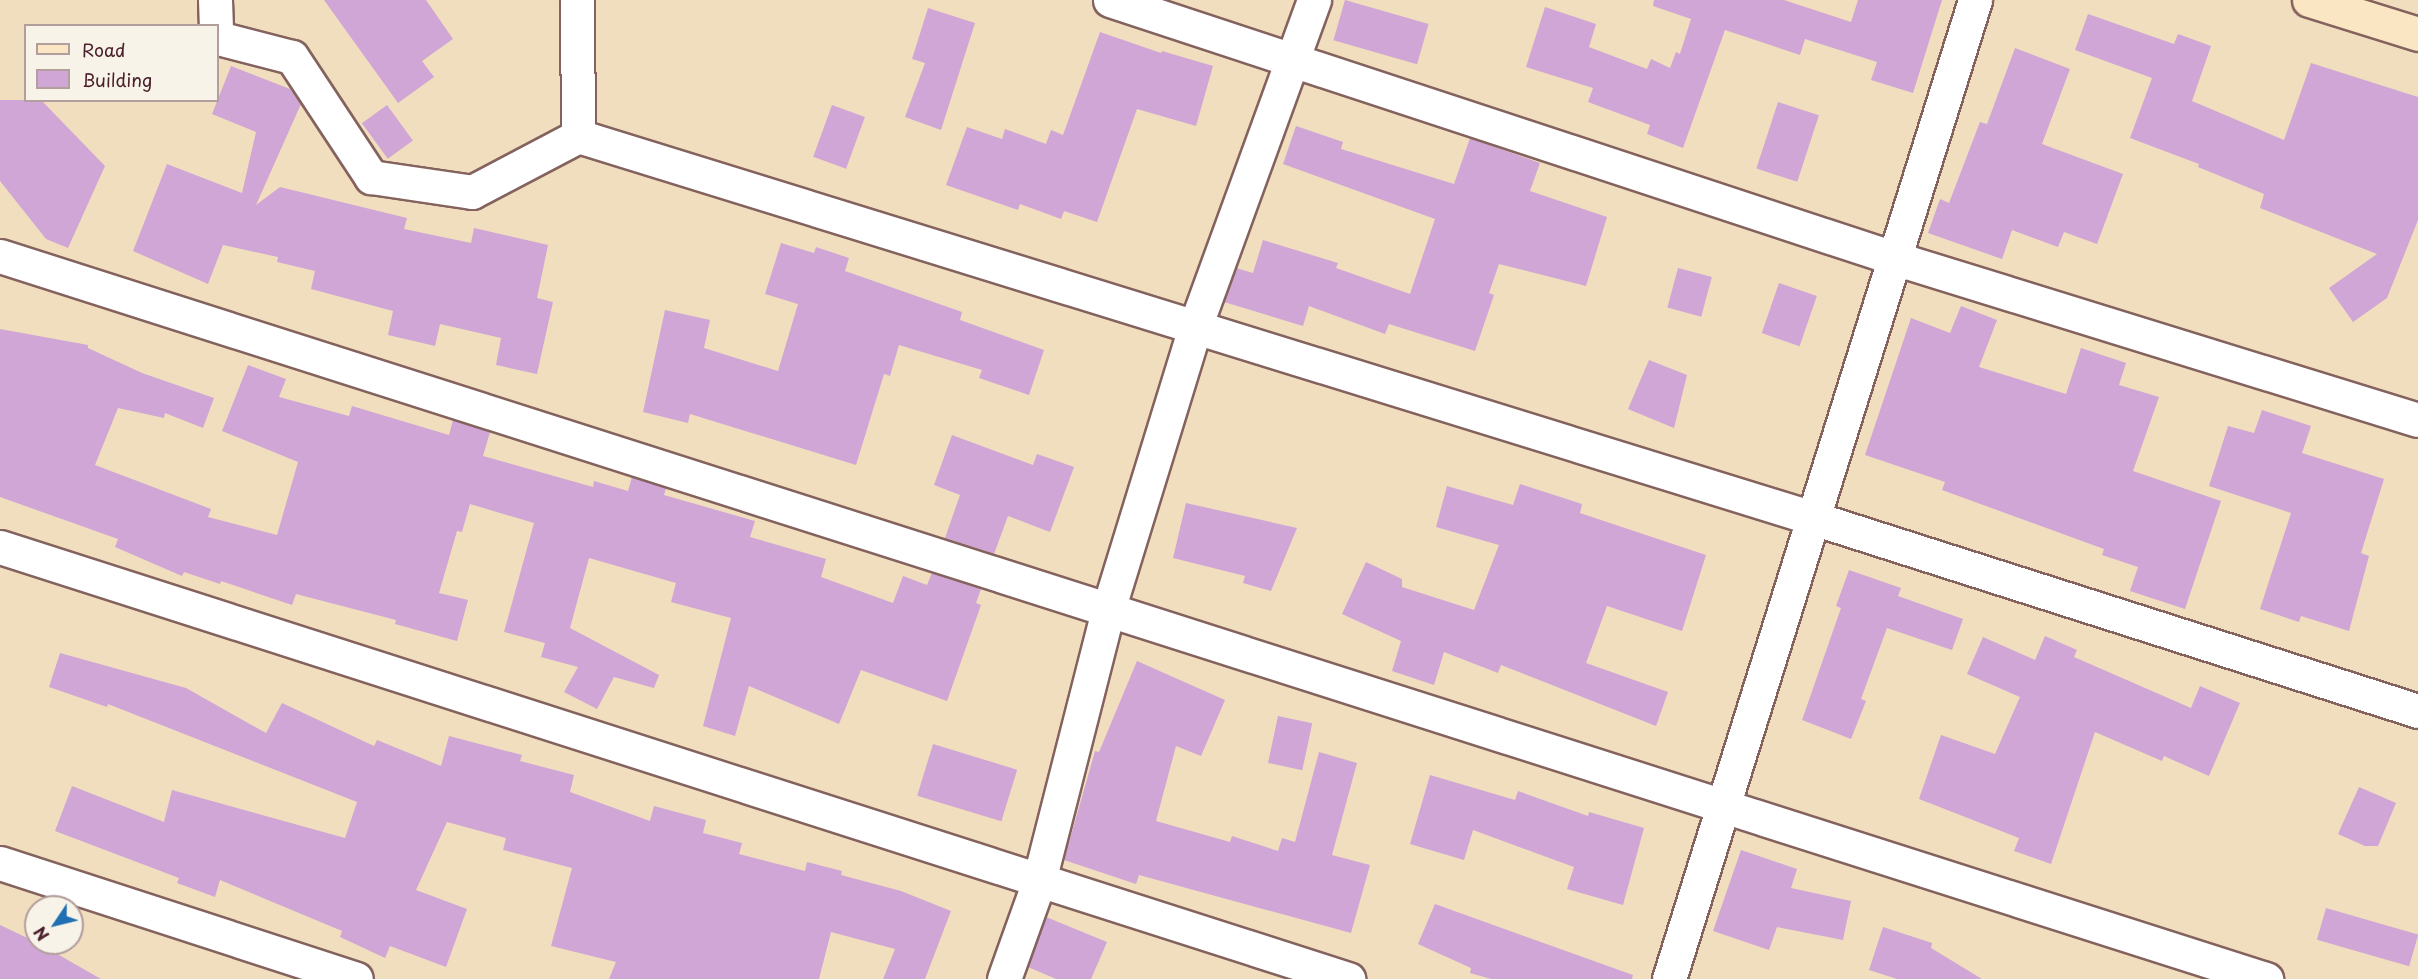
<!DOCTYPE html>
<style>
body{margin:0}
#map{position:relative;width:2418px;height:979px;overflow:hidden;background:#f1debe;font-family:"Playpen Sans",sans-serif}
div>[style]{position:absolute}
.building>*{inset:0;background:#cfa6d5;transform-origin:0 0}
.roads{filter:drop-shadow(2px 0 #84625e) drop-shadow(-2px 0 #84625e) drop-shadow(0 2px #84625e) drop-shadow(0 -2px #84625e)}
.street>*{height:33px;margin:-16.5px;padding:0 16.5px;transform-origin:16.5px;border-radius:16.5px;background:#fff}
.secondary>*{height:33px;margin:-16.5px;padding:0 16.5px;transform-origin:16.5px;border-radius:16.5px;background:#fbe6c3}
span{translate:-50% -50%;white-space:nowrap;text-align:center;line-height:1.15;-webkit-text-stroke:4.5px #f7f3e8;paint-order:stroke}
.legend{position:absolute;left:24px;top:24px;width:195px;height:78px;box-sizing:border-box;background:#f7f3e8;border:2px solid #b29e9c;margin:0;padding:8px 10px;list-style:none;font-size:18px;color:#4a1f2b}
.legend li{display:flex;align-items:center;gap:12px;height:30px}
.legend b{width:30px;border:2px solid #b29e9c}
.north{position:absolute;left:24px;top:895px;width:60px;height:60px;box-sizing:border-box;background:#f7f3e8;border:2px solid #b29e9c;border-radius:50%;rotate:235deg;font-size:16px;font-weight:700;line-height:24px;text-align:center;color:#4a1f2b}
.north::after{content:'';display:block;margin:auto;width:21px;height:27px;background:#1f6fb2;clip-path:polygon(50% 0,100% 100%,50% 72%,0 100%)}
</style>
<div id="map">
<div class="building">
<div style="clip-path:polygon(324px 0,426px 0,453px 39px,422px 61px,434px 77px,398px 103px)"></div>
<div style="left:1345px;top:0;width:87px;height:42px;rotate:16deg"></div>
<div style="clip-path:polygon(1654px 0,1784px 0,1851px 22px,1858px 0,1942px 0,1913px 93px,1871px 80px,1877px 62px,1805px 39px,1800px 55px,1725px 30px,1683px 148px,1647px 134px,1650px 125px,1588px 102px,1593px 88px,1526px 67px,1545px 7px,1596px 24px,1589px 47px,1647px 69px,1651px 59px,1670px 68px,1676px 52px,1680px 54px,1691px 19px,1653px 6px)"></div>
<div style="clip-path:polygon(928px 8px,975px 23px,941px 130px,905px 117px,925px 63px,912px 59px)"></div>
<div style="clip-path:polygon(2088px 14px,2174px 44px,2178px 34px,2211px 46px,2192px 101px,2284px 140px,2311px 63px,2418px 97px,2418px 220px,2387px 298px,2353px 322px,2329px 288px,2377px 254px,2260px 208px,2264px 194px,2198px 167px,2199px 164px,2130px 138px,2152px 78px,2075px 50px)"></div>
<div style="clip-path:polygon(1100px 32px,1161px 53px,1162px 51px,1213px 66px,1196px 126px,1137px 109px,1097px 222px,1064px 211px,1061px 219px,1020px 204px,1018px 210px,946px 185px,967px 127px,1002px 139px,1005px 129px,1046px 144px,1051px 130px,1063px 135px)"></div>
<div style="clip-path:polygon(2015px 48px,2070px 69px,2042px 144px,2123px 174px,2097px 244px,2064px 232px,2058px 247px,2012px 230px,2002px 259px,1928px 233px,1940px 199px,1949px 203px,1980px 122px,1987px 124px)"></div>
<div style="clip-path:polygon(231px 66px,290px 89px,301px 104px,256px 205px,280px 187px,407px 218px,404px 229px,471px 243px,474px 228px,548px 245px,537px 298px,553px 302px,537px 374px,496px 365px,501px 338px,440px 324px,435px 346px,388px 335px,393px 311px,311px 289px,315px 271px,277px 262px,278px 257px,223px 245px,208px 284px,133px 251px,167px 164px,242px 193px,256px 132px,212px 114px)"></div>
<div style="clip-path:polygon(0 100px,41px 100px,105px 166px,68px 248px,46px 239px,0 181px)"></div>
<div style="left:1778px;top:102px;width:43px;height:70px;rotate:18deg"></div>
<div style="left:387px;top:105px;width:44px;height:31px;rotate:54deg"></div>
<div style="left:832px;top:105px;width:35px;height:55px;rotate:20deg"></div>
<div style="clip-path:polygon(1296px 126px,1343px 142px,1341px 149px,1454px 184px,1470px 138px,1540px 163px,1530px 191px,1607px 217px,1586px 286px,1499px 264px,1489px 293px,1494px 295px,1475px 351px,1389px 324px,1385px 334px,1309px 306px,1303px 326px,1224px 302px,1236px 268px,1253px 273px,1263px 240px,1338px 263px,1336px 268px,1410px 294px,1435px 219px,1283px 164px)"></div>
<div style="clip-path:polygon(781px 243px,814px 253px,816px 247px,849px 258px,845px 271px,962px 312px,960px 320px,1044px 350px,1029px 395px,979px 378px,982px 370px,899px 345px,890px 376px,884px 374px,856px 465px,690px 414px,688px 423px,643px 412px,665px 310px,710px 320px,704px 348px,778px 371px,798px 304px,765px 294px)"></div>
<div style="left:1678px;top:268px;width:35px;height:41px;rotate:15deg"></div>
<div style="left:1779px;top:283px;width:40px;height:53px;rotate:19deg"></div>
<div style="clip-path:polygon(1961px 306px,1997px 320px,1979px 367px,2066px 394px,2081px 348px,2126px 363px,2119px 385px,2159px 397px,2133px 471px,2221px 501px,2185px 609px,2130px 591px,2138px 567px,2102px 555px,2104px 549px,1942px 490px,1945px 482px,1865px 455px,1911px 318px,1950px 333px)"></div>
<div style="clip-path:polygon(0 329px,88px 345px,88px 348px,142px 373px,214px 398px,203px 428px,165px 413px,164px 418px,118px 408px,95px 465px,211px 509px,208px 517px,277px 535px,298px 462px,222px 431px,248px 365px,286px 379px,279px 397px,349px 416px,352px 406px,449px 435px,453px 420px,490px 432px,483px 456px,593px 487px,594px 481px,628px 491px,632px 477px,666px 488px,664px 495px,755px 521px,750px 537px,826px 559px,821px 577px,893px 603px,903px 576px,927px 585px,932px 573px,981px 589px,976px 603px,981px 605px,947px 701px,861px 670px,839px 724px,749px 686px,735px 736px,703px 726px,731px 618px,671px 602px,676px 583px,589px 558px,570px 628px,659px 675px,654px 688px,614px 677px,597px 709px,564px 692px,578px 667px,541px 657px,545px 643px,504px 632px,534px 523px,470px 504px,462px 532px,457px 531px,439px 593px,468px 600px,457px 641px,395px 624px,396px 620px,296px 594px,292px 605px,221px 581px,220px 584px,184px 572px,182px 576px,115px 547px,118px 539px,0 497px)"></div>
<div style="clip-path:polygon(1649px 360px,1687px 375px,1674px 428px,1628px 409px)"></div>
<div style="clip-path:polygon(2262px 410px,2311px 426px,2302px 453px,2384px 479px,2361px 553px,2369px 556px,2349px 631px,2301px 616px,2299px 622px,2260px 609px,2291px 513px,2209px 486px,2228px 426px,2254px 433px)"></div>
<div style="clip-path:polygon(952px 435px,1033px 465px,1037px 454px,1074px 467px,1050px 532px,1008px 516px,994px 554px,945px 538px,960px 495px,934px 485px)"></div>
<div style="clip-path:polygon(1520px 484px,1582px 504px,1580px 513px,1706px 555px,1682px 631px,1607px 606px,1586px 663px,1668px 692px,1656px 726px,1501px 665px,1498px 673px,1444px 652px,1434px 685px,1392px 671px,1401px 641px,1342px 614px,1366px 562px,1402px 579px,1402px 587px,1474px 610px,1499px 545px,1436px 527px,1447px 486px,1513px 505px)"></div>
<div style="clip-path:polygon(1186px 503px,1297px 528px,1271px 591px,1243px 583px,1245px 576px,1173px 558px)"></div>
<div style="clip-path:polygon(1849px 570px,1901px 588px,1898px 596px,1963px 619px,1952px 650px,1887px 628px,1861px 699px,1866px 701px,1851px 739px,1802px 720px,1841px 608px,1836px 606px)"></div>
<div style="clip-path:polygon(2045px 636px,2077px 650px,2074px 657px,2191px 708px,2200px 686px,2240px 703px,2209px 776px,2164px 756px,2162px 761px,2095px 732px,2051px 864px,2014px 851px,2019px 838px,1919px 799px,1941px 735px,1995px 754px,2020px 697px,1967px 674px,1983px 637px,2035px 660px)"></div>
<div style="clip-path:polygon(60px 653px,186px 688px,266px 733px,282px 703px,374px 746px,377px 740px,441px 766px,449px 736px,522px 755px,520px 761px,574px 775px,570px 792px,650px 821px,654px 806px,706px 820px,703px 833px,742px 843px,739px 854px,805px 871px,807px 862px,842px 871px,841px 875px,901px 891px,951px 911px,925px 979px,883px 979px,895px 949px,831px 932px,819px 979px,609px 979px,616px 962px,551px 946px,572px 868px,503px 850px,506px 838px,447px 822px,416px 890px,467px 909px,446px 967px,390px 946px,385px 958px,340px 937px,342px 931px,220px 880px,215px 897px,177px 883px,179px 878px,55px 831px,72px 786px,164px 822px,172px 790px,345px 838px,357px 802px,108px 704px,107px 707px,49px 687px)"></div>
<div style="clip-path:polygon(1137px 661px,1225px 700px,1201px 756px,1176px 746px,1156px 821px,1230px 842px,1232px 836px,1278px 851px,1282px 838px,1295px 842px,1319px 752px,1357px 763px,1332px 855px,1370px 865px,1351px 933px,1139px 875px,1136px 884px,1064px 860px,1095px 751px,1099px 752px)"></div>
<div style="left:1278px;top:716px;width:35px;height:48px;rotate:12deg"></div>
<div style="left:933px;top:744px;width:88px;height:54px;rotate:17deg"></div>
<div style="clip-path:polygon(1430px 775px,1515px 800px,1518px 791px,1588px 816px,1589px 812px,1644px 828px,1623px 905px,1567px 889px,1574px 867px,1473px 830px,1464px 860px,1410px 844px)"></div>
<div style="clip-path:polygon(2359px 787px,2396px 803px,2378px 846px,2365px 846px,2338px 834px)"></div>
<div style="clip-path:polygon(1741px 850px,1797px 869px,1791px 888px,1851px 901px,1843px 940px,1777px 927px,1769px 950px,1713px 931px)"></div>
<div style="clip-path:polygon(1435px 904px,1633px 975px,1632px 979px,1491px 979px,1470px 973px,1471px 968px,1418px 944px)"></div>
<div style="left:2326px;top:908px;width:96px;height:33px;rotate:16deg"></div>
<div style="clip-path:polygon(1046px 917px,1107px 942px,1091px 979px,1056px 979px,1028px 967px)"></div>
<div style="clip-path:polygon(0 925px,38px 943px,101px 979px,0 979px)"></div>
<div style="clip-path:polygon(1883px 927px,1932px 943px,1931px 948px,1982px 979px,1897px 979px,1869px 970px)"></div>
</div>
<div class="roads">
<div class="street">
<div style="left:215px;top:0;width:26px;rotate:88deg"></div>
<div style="left:577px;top:0;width:136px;rotate:89.6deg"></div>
<div style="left:578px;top:136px;width:1293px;rotate:17.19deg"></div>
<div style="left:1813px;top:518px;width:635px;rotate:17.69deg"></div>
<div style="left:1110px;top:0;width:825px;rotate:18.22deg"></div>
<div style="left:1894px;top:258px;width:548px;rotate:17.18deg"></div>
<div style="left:218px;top:38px;width:76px;rotate:14.4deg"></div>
<div style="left:292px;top:57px;width:144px;rotate:56.6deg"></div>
<div style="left:371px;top:177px;width:102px;rotate:8.4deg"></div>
<div style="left:472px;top:192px;width:120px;rotate:-27.8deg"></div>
<div style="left:0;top:256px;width:2379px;rotate:17.7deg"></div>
<div style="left:0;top:547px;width:1416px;rotate:17.77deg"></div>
<div style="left:0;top:863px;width:374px;rotate:18deg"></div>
<div style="left:1004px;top:979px;width:104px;rotate:-70.3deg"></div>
<div style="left:1039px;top:881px;width:283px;rotate:-75.7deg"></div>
<div style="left:1109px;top:607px;width:293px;rotate:-72.9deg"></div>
<div style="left:1195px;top:327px;width:348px;rotate:-70deg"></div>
<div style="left:1669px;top:979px;width:1026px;rotate:-72.64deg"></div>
</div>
<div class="secondary">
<div style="left:2309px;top:0;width:114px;rotate:17.3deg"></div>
</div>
</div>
<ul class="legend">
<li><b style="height:8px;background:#fbe6c3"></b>Road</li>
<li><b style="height:16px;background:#cfa6d5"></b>Building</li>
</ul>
<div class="north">N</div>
</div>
